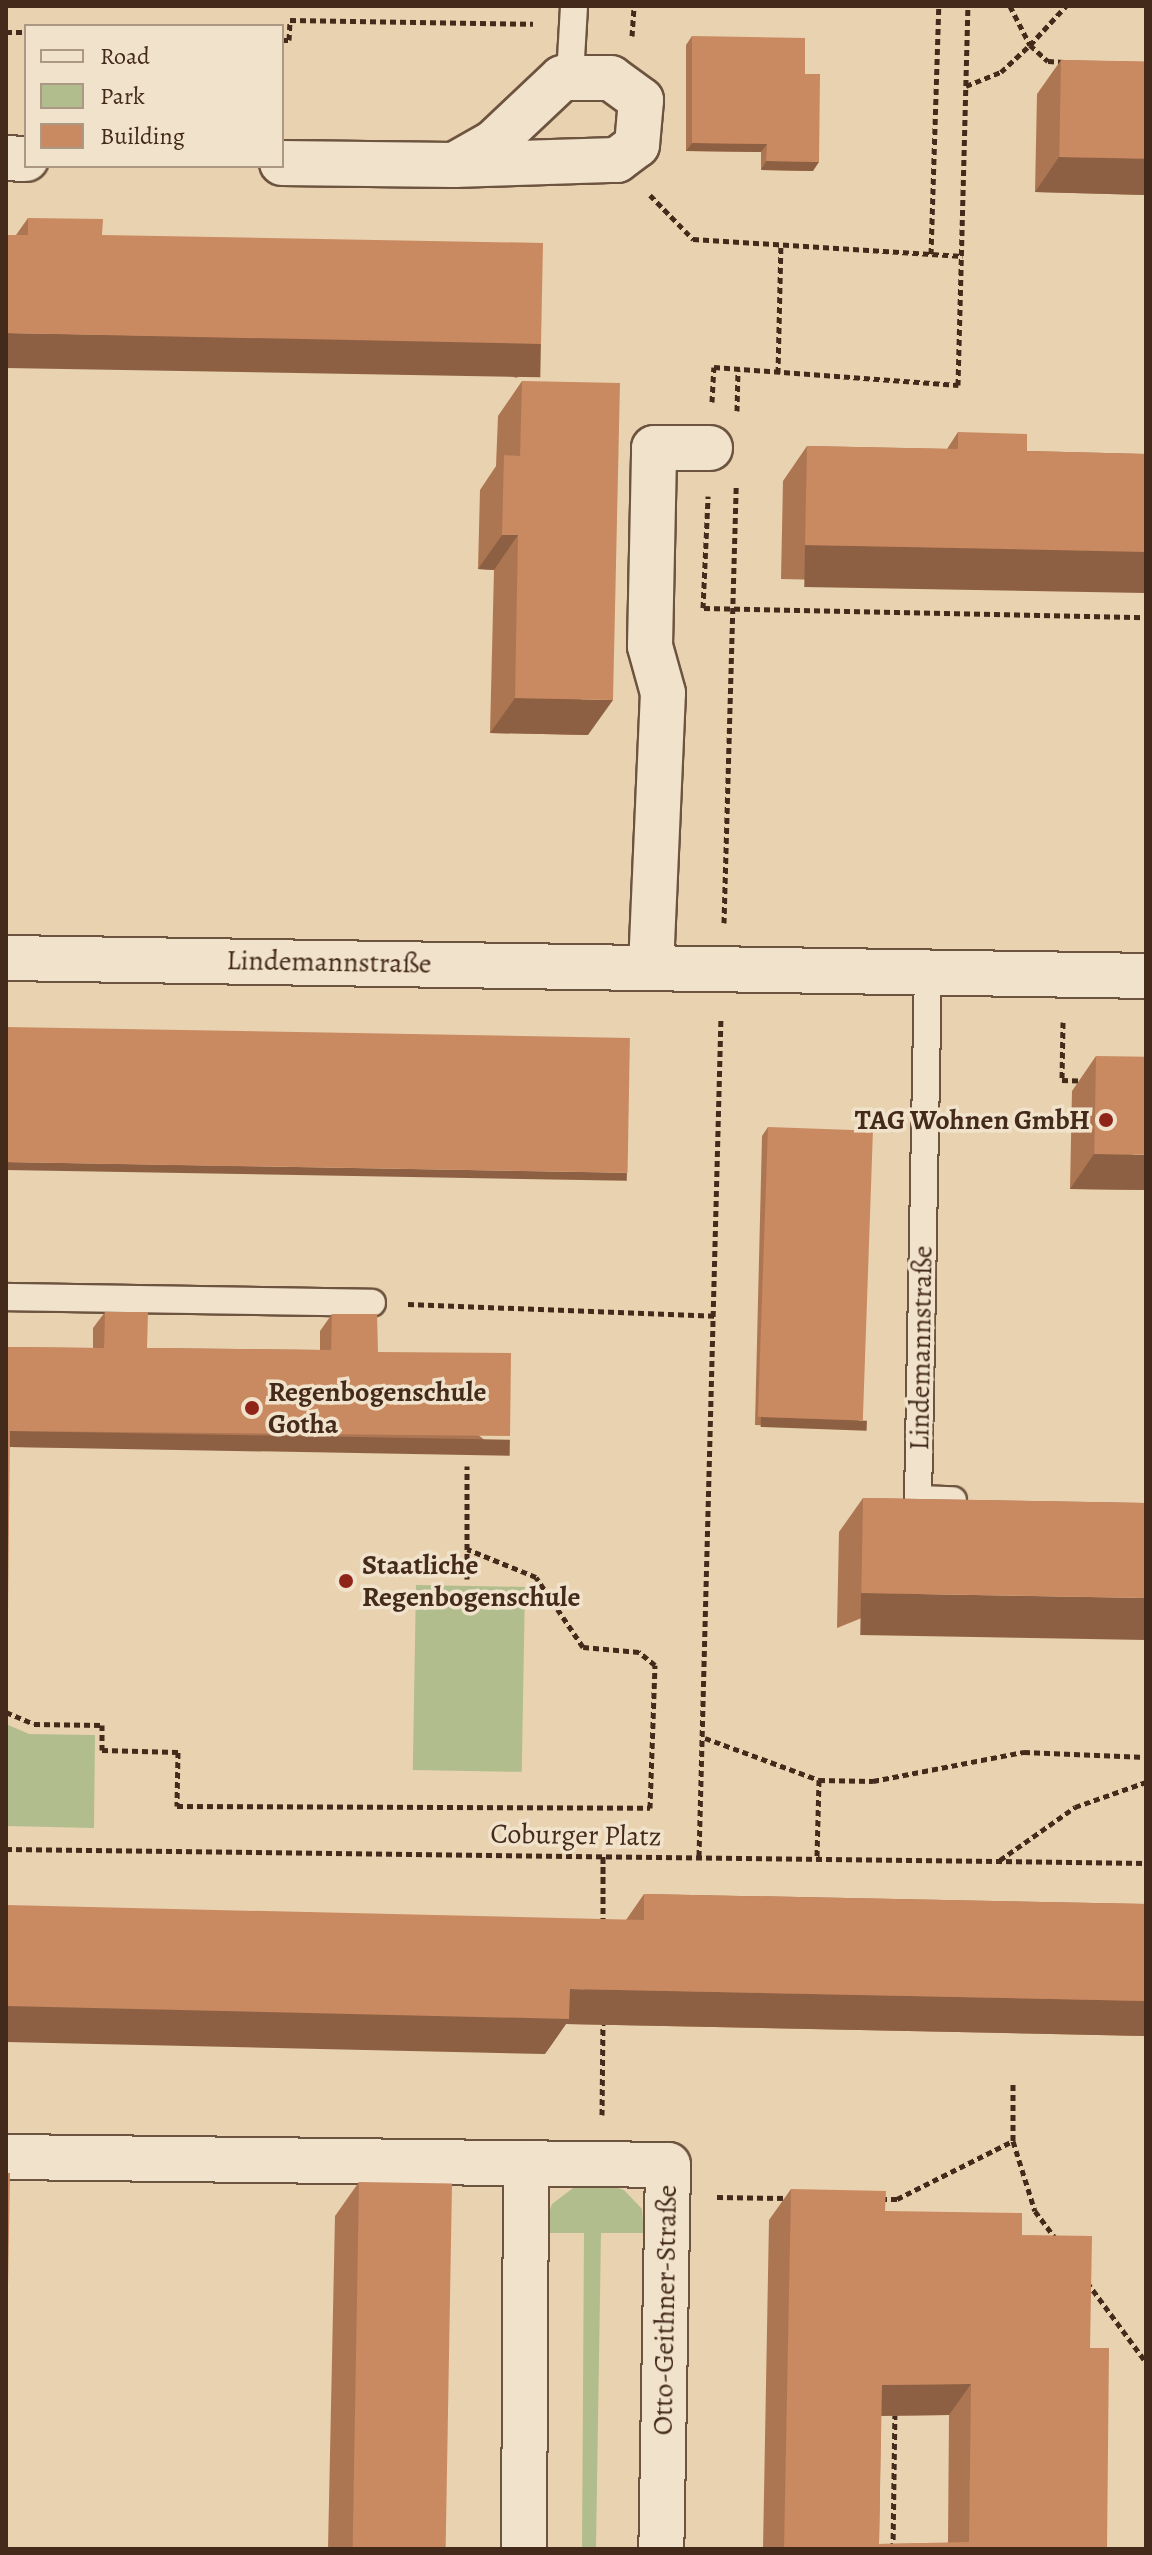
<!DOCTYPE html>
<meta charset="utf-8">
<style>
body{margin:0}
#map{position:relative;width:1152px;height:2555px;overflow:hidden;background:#e9d2af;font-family:Alegreya,serif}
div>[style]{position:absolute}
.green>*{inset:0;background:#b2bd8e;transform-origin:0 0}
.path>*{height:5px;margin-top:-2.5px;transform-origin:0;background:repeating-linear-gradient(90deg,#442a1b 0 6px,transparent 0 10px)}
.roads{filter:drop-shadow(2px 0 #6d5440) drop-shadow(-2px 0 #6d5440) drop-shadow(0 2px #6d5440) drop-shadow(0 -2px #6d5440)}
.service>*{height:26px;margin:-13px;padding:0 13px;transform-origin:13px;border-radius:13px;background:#f1e2cb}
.minor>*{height:44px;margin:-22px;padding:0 22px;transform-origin:22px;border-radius:22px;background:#f1e2cb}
.wall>*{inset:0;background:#ad7653}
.shaded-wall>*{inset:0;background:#8d6044;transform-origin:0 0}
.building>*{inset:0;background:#c98961;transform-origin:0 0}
.dots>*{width:22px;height:22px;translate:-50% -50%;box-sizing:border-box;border:4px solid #f1e2cb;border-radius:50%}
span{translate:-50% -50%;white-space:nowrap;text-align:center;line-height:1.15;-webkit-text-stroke:7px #f1e2cb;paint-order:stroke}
.street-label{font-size:28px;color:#442a1b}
.poi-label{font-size:28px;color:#442a1b;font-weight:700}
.right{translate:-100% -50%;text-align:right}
.left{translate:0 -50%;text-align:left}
.frame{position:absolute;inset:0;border:8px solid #442a1b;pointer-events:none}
.legend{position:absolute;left:24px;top:24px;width:260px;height:144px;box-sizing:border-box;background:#f1e2cb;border:2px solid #ac9885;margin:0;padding:10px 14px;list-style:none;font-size:24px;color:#442a1b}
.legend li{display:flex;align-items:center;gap:16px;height:40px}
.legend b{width:40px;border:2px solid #ac9885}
</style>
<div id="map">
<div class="green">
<div style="left:416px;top:1585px;width:109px;height:185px;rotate:1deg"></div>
<div style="clip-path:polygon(6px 1724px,29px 1734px,95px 1735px,94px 1828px,6px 1826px)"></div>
<div style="clip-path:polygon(600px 2182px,624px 2190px,642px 2209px,644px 2233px,601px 2233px,596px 2549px,582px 2549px,584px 2233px,542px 2233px,552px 2204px,573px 2188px)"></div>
</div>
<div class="path">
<div style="left:1010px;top:6px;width:44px;rotate:62.9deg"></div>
<div style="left:1030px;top:45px;width:53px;rotate:-47.3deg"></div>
<div style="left:6px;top:32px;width:20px"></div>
<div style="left:632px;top:36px;width:30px;rotate:-86deg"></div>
<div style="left:282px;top:40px;width:7px"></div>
<div style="left:289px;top:40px;width:20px;rotate:-87deg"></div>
<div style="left:290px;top:20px;width:243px;rotate:0.9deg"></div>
<div style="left:966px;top:86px;width:38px;rotate:-22deg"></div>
<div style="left:1001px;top:72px;width:40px;rotate:-43deg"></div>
<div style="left:1030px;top:45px;width:24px;rotate:42deg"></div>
<div style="left:1048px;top:61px;width:16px;rotate:4deg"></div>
<div style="left:650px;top:195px;width:62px;rotate:45.7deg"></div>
<div style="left:693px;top:239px;width:270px;rotate:3.6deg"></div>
<div style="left:931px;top:254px;width:248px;rotate:-88.2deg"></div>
<div style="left:778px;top:373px;width:128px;rotate:-88.7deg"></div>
<div style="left:712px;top:402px;width:35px;rotate:-87deg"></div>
<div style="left:714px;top:367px;width:245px;rotate:4.2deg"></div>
<div style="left:958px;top:385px;width:379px;rotate:-88.5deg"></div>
<div style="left:737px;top:411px;width:41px;rotate:-88.6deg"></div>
<div style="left:703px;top:608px;width:112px;rotate:-87.4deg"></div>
<div style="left:704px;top:608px;width:442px;rotate:1.2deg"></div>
<div style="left:724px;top:923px;width:438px;rotate:-88.4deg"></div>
<div style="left:1063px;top:1022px;width:58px;rotate:91deg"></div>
<div style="left:1062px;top:1080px;width:24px;rotate:2deg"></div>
<div style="left:408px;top:1304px;width:307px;rotate:2.2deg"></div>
<div style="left:467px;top:1579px;width:113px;rotate:-90deg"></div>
<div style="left:6px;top:1712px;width:30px;rotate:23deg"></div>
<div style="left:34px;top:1724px;width:68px;rotate:0.8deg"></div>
<div style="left:102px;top:1725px;width:25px;rotate:90deg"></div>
<div style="left:102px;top:1750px;width:76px;rotate:1.5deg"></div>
<div style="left:178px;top:1752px;width:54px;rotate:91.1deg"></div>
<div style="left:177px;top:1806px;width:473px;rotate:0.2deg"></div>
<div style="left:650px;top:1808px;width:143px;rotate:-88deg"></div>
<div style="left:655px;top:1665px;width:21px;rotate:-141deg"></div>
<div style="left:639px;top:1652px;width:56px;rotate:-174.9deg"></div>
<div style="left:583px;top:1647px;width:84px;rotate:-123.9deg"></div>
<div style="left:536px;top:1577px;width:74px;rotate:-157.9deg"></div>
<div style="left:705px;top:1738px;width:121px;rotate:20.2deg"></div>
<div style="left:819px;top:1780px;width:78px;rotate:91.5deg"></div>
<div style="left:819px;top:1780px;width:54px;rotate:1.1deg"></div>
<div style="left:873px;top:1781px;width:154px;rotate:-10.9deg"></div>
<div style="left:1024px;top:1752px;width:122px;rotate:2.3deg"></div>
<div style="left:6px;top:1849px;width:1140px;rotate:0.7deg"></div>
<div style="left:699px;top:1856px;width:839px;rotate:-88.5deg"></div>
<div style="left:1000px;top:1860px;width:92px;rotate:-35.2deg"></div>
<div style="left:1075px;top:1807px;width:75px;rotate:-19.4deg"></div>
<div style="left:603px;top:1923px;width:68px;rotate:-90deg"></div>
<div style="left:602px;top:2115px;width:94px;rotate:-89.4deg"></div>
<div style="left:1013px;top:2141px;width:73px;rotate:72.6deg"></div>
<div style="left:1035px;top:2211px;width:34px;rotate:53deg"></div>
<div style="left:717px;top:2197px;width:74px;rotate:0.8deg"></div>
<div style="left:881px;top:2199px;width:16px"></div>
<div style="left:897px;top:2199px;width:130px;rotate:-26.6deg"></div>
<div style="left:1013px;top:2141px;width:57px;rotate:-90deg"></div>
<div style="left:1087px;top:2282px;width:99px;rotate:53.6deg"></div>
<div style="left:893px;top:2549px;width:139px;rotate:-89.2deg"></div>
</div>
<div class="roads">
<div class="service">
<div style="left:570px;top:76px;width:70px;rotate:-86.7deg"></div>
<div style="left:928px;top:969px;width:530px;rotate:91.08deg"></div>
<div style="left:918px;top:1499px;width:35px;rotate:2deg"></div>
<div style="left:6px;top:1297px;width:366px;rotate:0.9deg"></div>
</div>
<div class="minor">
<div style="left:6px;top:158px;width:20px;rotate:3deg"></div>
<div style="left:282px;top:163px;width:172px;rotate:0.7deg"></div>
<div style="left:454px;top:165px;width:163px;rotate:-1.8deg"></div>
<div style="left:617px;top:160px;width:25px;rotate:-37deg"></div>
<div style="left:637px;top:145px;width:45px;rotate:-84.9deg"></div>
<div style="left:641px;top:100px;width:37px;rotate:-144deg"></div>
<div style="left:611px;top:78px;width:49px;rotate:180deg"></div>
<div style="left:562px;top:78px;width:95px;rotate:136.7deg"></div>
<div style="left:493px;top:143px;width:45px;rotate:150.6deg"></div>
<div style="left:6px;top:958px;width:1140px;rotate:0.9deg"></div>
<div style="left:651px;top:967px;width:274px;rotate:-87.5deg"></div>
<div style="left:663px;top:693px;width:49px;rotate:-105.5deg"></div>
<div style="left:650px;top:646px;width:198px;rotate:-88.8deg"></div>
<div style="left:654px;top:448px;width:56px"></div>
<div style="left:6px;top:2157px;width:662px;rotate:0.69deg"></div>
<div style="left:668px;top:2165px;width:384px;rotate:91deg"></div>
<div style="left:524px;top:2549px;width:384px;rotate:-89.7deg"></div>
</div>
</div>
<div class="wall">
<div style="clip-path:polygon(692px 36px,805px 74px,813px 171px,761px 170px,761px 152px,686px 151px,686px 45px)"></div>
<div style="clip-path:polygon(1061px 60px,1146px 62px,1146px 195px,1035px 192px,1037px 94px)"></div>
<div style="clip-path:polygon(28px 218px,102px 235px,541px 344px,517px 378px,16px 235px)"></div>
<div style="clip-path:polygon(522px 381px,588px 735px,490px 733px,494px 570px,478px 569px,480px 490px,496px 466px,498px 416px)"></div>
<div style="clip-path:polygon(958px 432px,1027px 451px,1146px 454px,1146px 587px,781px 579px,783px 481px,807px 446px,947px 449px)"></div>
<div style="clip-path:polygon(1096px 1056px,1146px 1190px,1070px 1189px,1072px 1091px)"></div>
<div style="clip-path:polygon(768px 1127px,861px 1428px,755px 1425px,762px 1136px)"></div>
<div style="clip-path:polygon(105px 1312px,147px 1348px,320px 1350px,320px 1331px,332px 1314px,499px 1452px,10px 1447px,6px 1347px,93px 1348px,93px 1328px)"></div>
<div style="clip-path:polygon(863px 1498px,1146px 1503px,837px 1628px,839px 1532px)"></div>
<div style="clip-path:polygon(644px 1894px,1146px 1904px,1146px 2036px,566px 2024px,545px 2054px,626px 1920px)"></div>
<div style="clip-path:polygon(359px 2182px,445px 2549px,328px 2549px,335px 2216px)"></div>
<div style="clip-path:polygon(evenodd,791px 2189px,885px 2211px,1022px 2235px,1090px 2348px,1107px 2549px,763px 2549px,769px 2220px,791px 2189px,949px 2415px,948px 2543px,879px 2544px,881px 2416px,949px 2415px)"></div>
</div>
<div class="shaded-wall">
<div style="clip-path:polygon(692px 143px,767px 144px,761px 152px,686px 151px)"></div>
<div style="clip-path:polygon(1059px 157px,1146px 159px,1146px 195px,1035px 192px)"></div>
<div style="clip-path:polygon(766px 161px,819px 162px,813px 171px,761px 170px)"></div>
<div style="left:6px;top:333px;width:535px;height:35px;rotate:1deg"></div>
<div style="clip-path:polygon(502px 535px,518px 535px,494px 570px,478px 569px)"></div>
<div style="left:805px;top:545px;width:341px;height:42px;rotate:1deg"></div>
<div style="clip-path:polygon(515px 698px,613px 700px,588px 735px,490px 733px)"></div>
<div style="clip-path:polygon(1094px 1154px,1146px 1155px,1146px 1190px,1070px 1189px)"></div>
<div style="left:6px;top:1162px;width:621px;height:8px;rotate:1deg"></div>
<div style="left:761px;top:1417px;width:106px;height:10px;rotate:2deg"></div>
<div style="left:10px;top:1431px;width:500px;height:16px;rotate:1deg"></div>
<div style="left:861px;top:1593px;width:285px;height:42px;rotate:1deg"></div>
<div style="clip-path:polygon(570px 1989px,1146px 2001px,1146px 2036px,566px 2024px,545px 2054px,6px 2042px,6px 2006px)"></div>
<div style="clip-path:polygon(971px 2384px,949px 2415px,860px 2416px,882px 2385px)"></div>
</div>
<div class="building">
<div style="clip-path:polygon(692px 36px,805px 38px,805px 74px,820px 74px,819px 162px,766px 161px,767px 144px,692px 143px)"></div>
<div style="left:1061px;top:60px;width:85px;height:97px;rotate:1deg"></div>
<div style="clip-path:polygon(28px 218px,103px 219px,102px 235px,543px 243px,541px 344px,6px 333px,6px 235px,28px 235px)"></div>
<div style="clip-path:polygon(522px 381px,620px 383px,613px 700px,515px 698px,518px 535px,502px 535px,504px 455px,520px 456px)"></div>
<div style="clip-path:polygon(958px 432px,1027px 434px,1027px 451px,1146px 454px,1146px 552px,805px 545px,807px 446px,958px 449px)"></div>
<div style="left:6px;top:1027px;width:624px;height:135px;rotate:1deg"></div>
<div style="left:1096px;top:1056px;width:50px;height:98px;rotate:1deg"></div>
<div style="left:768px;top:1127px;width:105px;height:290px;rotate:2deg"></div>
<div style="clip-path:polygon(105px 1312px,148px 1312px,147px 1348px,331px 1350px,332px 1314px,377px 1314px,378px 1352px,511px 1353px,510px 1436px,10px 1431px,8px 1611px,6px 1611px,6px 1347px,104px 1348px)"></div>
<div style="left:863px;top:1498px;width:283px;height:95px;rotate:1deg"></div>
<div style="clip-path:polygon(644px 1894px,1146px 1904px,1146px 2001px,570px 1989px,569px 2019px,6px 2006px,6px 1905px,644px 1920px)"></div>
<div style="clip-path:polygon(6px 2173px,10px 2173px,6px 2401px)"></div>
<div style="left:359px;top:2182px;width:93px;height:367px;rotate:1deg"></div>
<div style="clip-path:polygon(evenodd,791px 2189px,886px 2191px,885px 2211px,1022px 2213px,1022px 2235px,1092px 2236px,1090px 2348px,1109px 2348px,1107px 2549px,784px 2549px,791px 2189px,971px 2384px,969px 2542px,879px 2544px,882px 2385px,971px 2384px)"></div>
</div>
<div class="dots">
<div style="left:1106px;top:1120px;background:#8f2418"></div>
<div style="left:252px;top:1408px;background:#8f2418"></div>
<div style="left:346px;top:1581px;background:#8f2418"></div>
</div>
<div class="street-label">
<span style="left:329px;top:962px;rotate:1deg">Lindemannstraße</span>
<span style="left:921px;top:1348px;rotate:-89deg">Lindemannstraße</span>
<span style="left:576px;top:1835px;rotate:1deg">Coburger Platz</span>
<span style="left:665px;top:2310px;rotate:-89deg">Otto-Geithner-Straße</span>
</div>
<div class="poi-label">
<span class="right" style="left:1090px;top:1120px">TAG Wohnen GmbH</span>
<span class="left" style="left:268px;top:1408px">Regenbogenschule<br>Gotha</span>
<span class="left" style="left:362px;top:1581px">Staatliche<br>Regenbogenschule</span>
</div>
<div class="frame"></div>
<ul class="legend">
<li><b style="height:10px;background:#f1e2cb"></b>Road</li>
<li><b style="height:22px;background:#b2bd8e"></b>Park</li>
<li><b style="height:22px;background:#c98961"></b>Building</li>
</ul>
</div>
